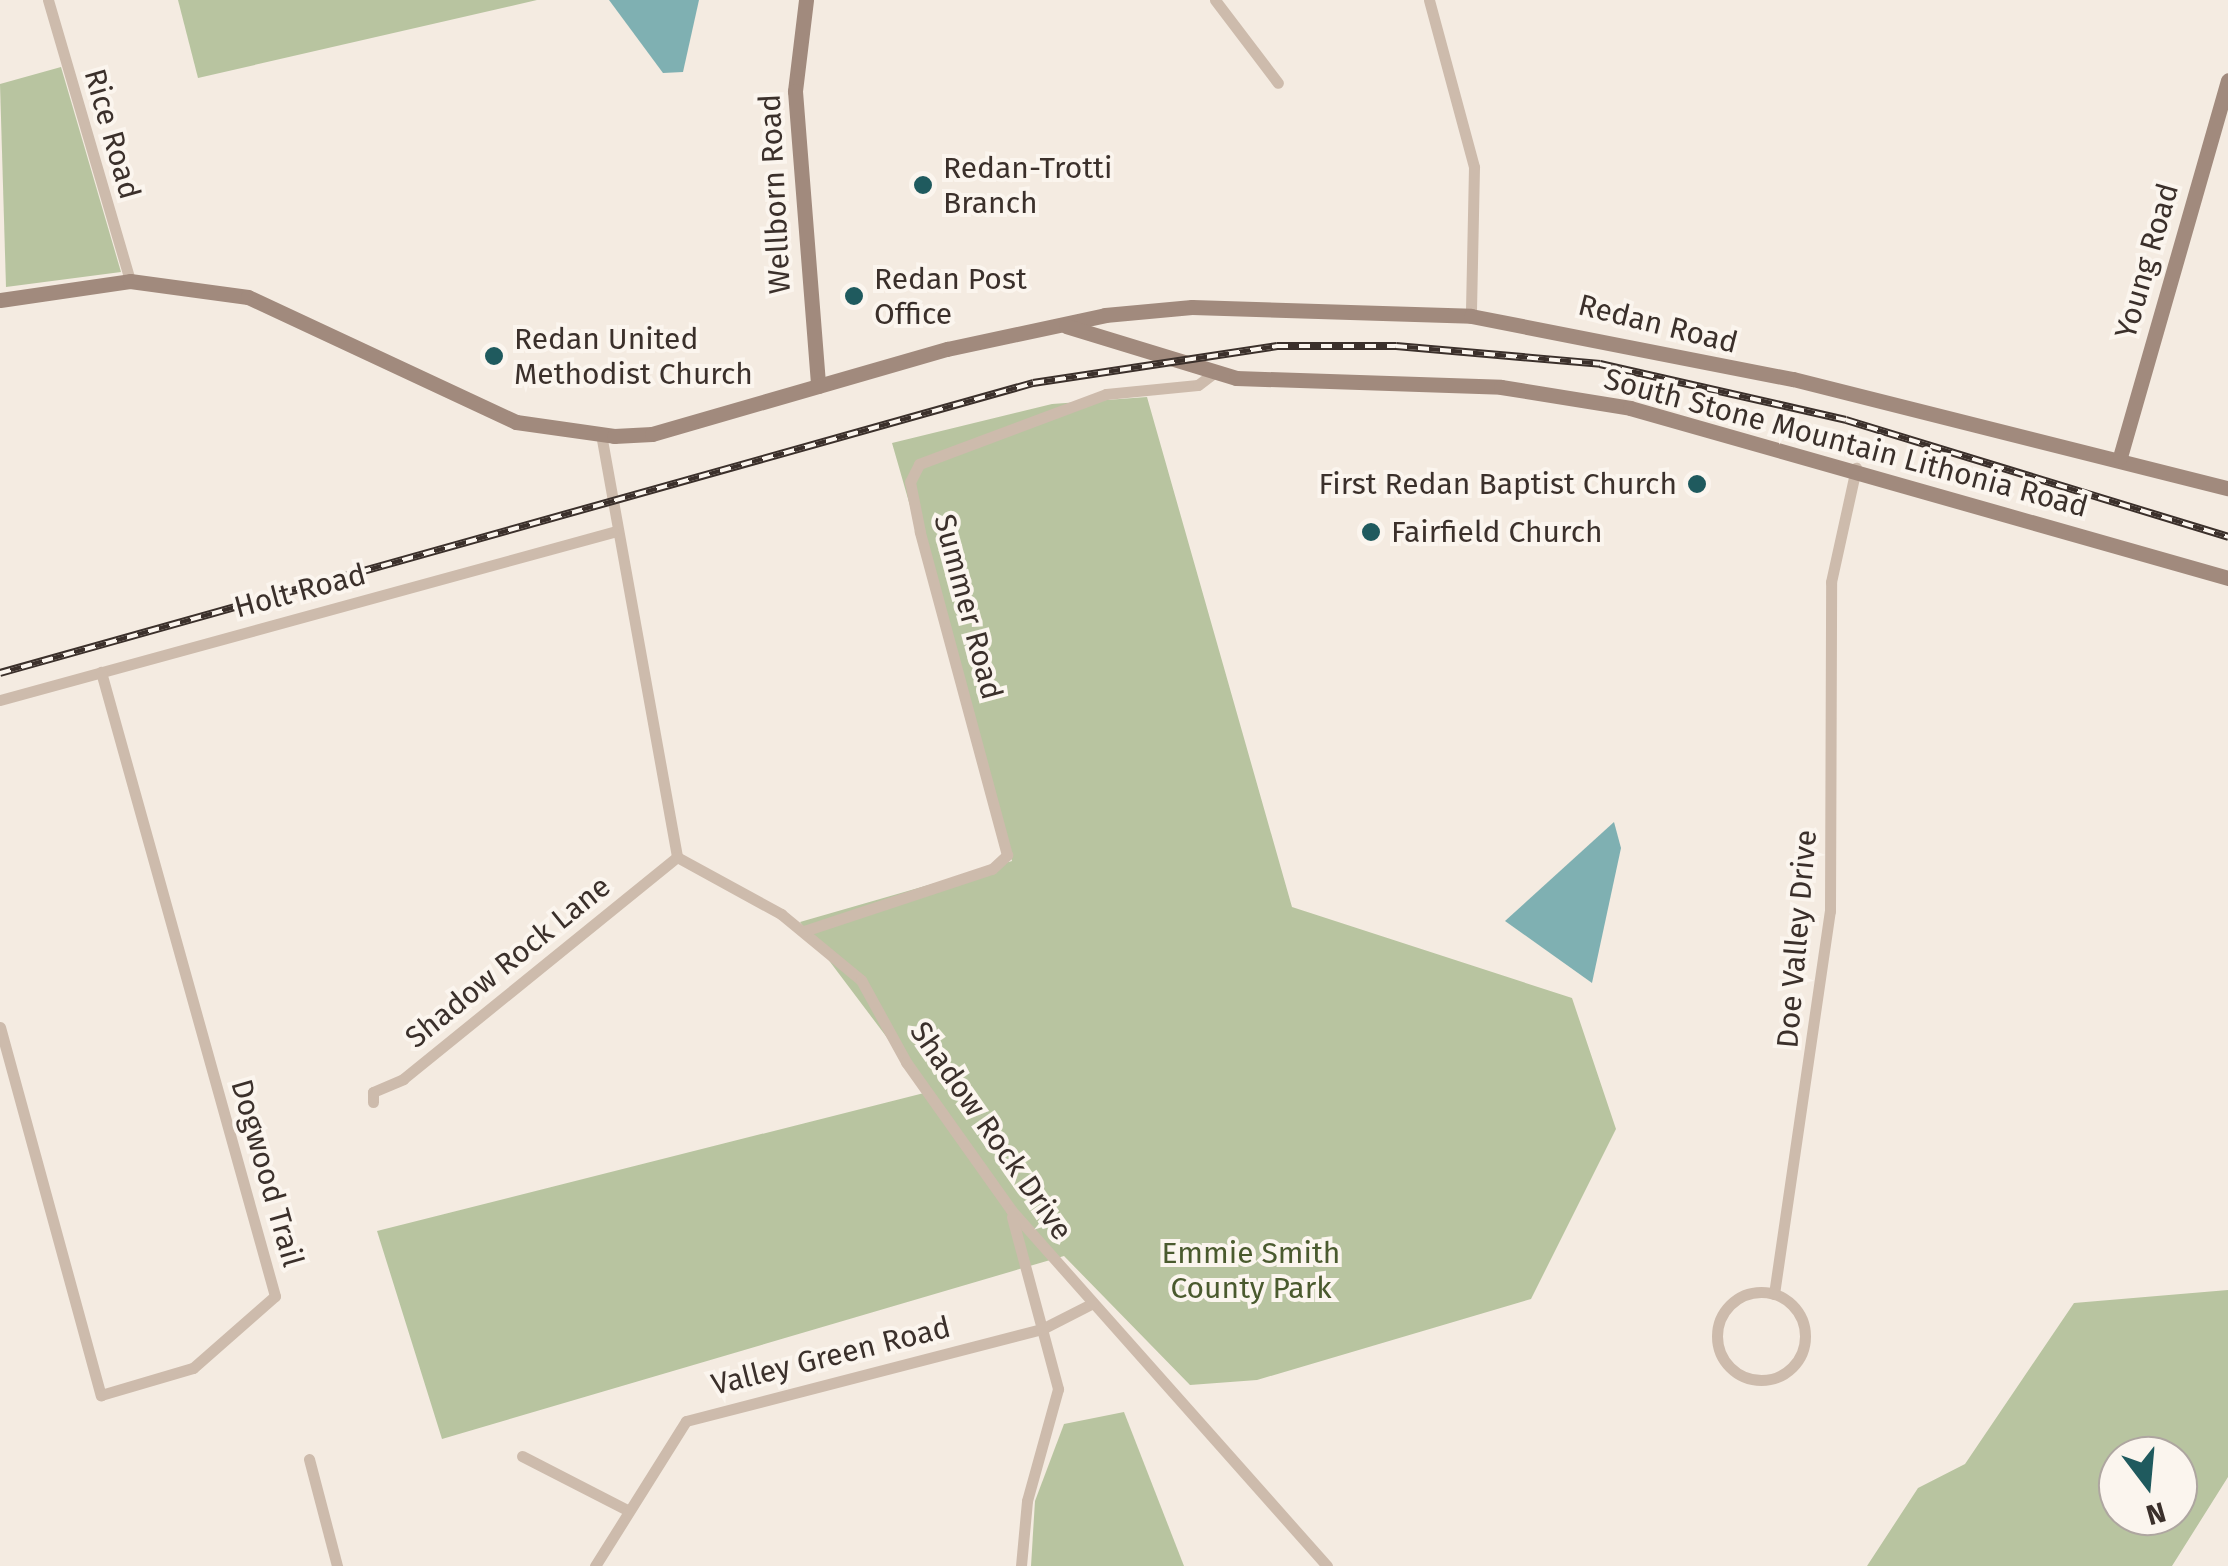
<!DOCTYPE html>
<style>
body{margin:0}
#map{position:relative;width:2228px;height:1566px;overflow:hidden;background:#f4ebe1;font-family:"Fira Sans",sans-serif}
div>[style]{position:absolute}
.green>*{inset:0;background:#b8c4a0}
.water>*{inset:0;background:#7fb0b2}
.street>*{height:11px;margin:-5.5px;padding:0 5.5px;transform-origin:5.5px;border-radius:5.5px;background:#cdbbac}
.street>.ring{margin:-5.5px;padding:0;box-sizing:content-box;background:none;border:11px solid #cdbbac;border-radius:50%}
.secondary>*{height:15px;margin:-7.5px;padding:0 7.5px;transform-origin:7.5px;border-radius:7.5px;background:#a18a7d}
.rail>*{height:8px;margin-top:-4px;transform-origin:0;background:repeating-linear-gradient(90deg,#fbf5ee 0 11px,#3b302b 0 22px);box-sizing:border-box;border-block:2px solid #3b302b}
.dots>*{width:28px;height:28px;translate:-50% -50%;box-sizing:border-box;border:5px solid #fbf5ee;border-radius:50%}
span{translate:-50% -50%;white-space:nowrap;text-align:center;line-height:1.15;-webkit-text-stroke:8px #fbf5ee;paint-order:stroke}
.street-label{font-size:30px;color:#3b302b}
.poi-label{font-size:30px;color:#3b302b}
.left{translate:0 -50%;text-align:left}
.right{translate:-100% -50%;text-align:right}
.park-label{font-size:30px;color:#4a5a2e}
.north{position:absolute;left:2098px;top:1436px;width:100px;height:100px;box-sizing:border-box;background:#fbf5ee;border:2px solid #aea6a0;border-radius:50%;rotate:164deg;font-size:28px;font-weight:700;line-height:40px;text-align:center;color:#3b302b}
.north::after{content:'';display:block;margin:auto;width:35px;height:45px;background:#1f5a5e;clip-path:polygon(50% 0,100% 100%,50% 72%,0 100%)}
</style>
<div id="map">
<div class="green">
<div style="clip-path:polygon(178px 0,537px 0,198px 78px)"></div>
<div style="clip-path:polygon(61px 67px,121px 272px,6px 287px,0 84px)"></div>
<div style="clip-path:polygon(1147px 397px,1292px 907px,1572px 998px,1616px 1129px,1531px 1299px,1257px 1380px,1190px 1385px,1064px 1256px,442px 1439px,377px 1231px,928px 1092px,800px 922px,1012px 861px,892px 443px,1052px 404px)"></div>
<div style="clip-path:polygon(evenodd,2228px 1290px,2228px 1477px,2172px 1566px,1867px 1566px,1918px 1488px,1965px 1464px,2074px 1303px,2228px 1290px,2118px 1456px,2178px 1456px,2178px 1516px,2118px 1516px,2118px 1456px)"></div>
<div style="clip-path:polygon(1124px 1412px,1184px 1566px,1031px 1566px,1035px 1501px,1064px 1424px)"></div>
</div>
<div class="water">
<div style="clip-path:polygon(609px 0,699px 0,683px 72px,663px 73px)"></div>
<div style="clip-path:polygon(1614px 822px,1621px 848px,1592px 983px,1505px 921px)"></div>
</div>
<div class="street">
<div style="left:48px;top:0;width:293px;rotate:73.7deg"></div>
<div style="left:1215px;top:0;width:104px;rotate:52.8deg"></div>
<div style="left:1429px;top:0;width:173px;rotate:74.9deg"></div>
<div style="left:1474px;top:167px;width:149px;rotate:91.2deg"></div>
<div style="left:601px;top:434px;width:430px;rotate:79.8deg"></div>
<div style="left:677px;top:857px;width:119px;rotate:28.7deg"></div>
<div style="left:781px;top:914px;width:104px;rotate:39.5deg"></div>
<div style="left:861px;top:980px;width:94px;rotate:61.2deg"></div>
<div style="left:906px;top:1062px;width:181px;rotate:54.6deg"></div>
<div style="left:1011px;top:1210px;width:476px;rotate:48.4deg"></div>
<div style="left:0;top:700px;width:636px;rotate:-15.33deg"></div>
<div style="left:804px;top:931px;width:198px;rotate:-18.3deg"></div>
<div style="left:992px;top:869px;width:21px;rotate:-43deg"></div>
<div style="left:1007px;top:855px;width:335px;rotate:-105.1deg"></div>
<div style="left:920px;top:532px;width:51px;rotate:-101.3deg"></div>
<div style="left:910px;top:482px;width:20px;rotate:-63deg"></div>
<div style="left:919px;top:464px;width:200px;rotate:-20.5deg"></div>
<div style="left:1106px;top:394px;width:92px;rotate:-5.6deg"></div>
<div style="left:1198px;top:385px;width:20px;rotate:-37deg"></div>
<div style="left:0;top:1027px;width:382px;rotate:74.7deg"></div>
<div style="left:101px;top:1395px;width:96px;rotate:-16.4deg"></div>
<div style="left:193px;top:1368px;width:109px;rotate:-41.3deg"></div>
<div style="left:275px;top:1296px;width:648px;rotate:-105.58deg"></div>
<div style="left:373px;top:1102px;width:10px;rotate:-90deg"></div>
<div style="left:373px;top:1092px;width:33px;rotate:-23deg"></div>
<div style="left:403px;top:1079px;width:353px;rotate:-39deg"></div>
<div style="left:1012px;top:1217px;width:178px;rotate:75deg"></div>
<div style="left:1058px;top:1389px;width:116px;rotate:105.5deg"></div>
<div style="left:1027px;top:1501px;width:65px;rotate:95.3deg"></div>
<div class="ring" style="left:1717px;top:1292px;width:77px;height:77px"></div>
<div style="left:1774px;top:1294px;width:387px;rotate:-81.7deg"></div>
<div style="left:1830px;top:911px;width:329px;rotate:-89.8deg"></div>
<div style="left:1831px;top:582px;width:117px;rotate:-77.6deg"></div>
<div style="left:522px;top:1456px;width:118px;rotate:27.2deg"></div>
<div style="left:309px;top:1459px;width:111px;rotate:75.3deg"></div>
<div style="left:595px;top:1566px;width:171px;rotate:-57.9deg"></div>
<div style="left:686px;top:1421px;width:368px;rotate:-14.5deg"></div>
<div style="left:1042px;top:1329px;width:57px;rotate:-27deg"></div>
</div>
<div class="secondary">
<div style="left:806px;top:0;width:92px;rotate:96.9deg"></div>
<div style="left:795px;top:91px;width:296px;rotate:85.5deg"></div>
<div style="left:0;top:300px;width:131px;rotate:-8.3deg"></div>
<div style="left:130px;top:281px;width:119px;rotate:7.7deg"></div>
<div style="left:248px;top:297px;width:296px;rotate:25deg"></div>
<div style="left:516px;top:422px;width:99px;rotate:8.1deg"></div>
<div style="left:614px;top:436px;width:38px;rotate:-3deg"></div>
<div style="left:652px;top:434px;width:307px;rotate:-16.1deg"></div>
<div style="left:947px;top:349px;width:162px;rotate:-12.1deg"></div>
<div style="left:1105px;top:315px;width:87px;rotate:-5.3deg"></div>
<div style="left:1192px;top:307px;width:279px;rotate:1.8deg"></div>
<div style="left:1471px;top:316px;width:328px;rotate:11.1deg"></div>
<div style="left:1793px;top:379px;width:448px;rotate:14.1deg"></div>
<div style="left:1066px;top:326px;width:178px;rotate:17deg"></div>
<div style="left:1236px;top:378px;width:265px;rotate:1.9deg"></div>
<div style="left:1501px;top:387px;width:131px;rotate:9.2deg"></div>
<div style="left:1630px;top:408px;width:622px;rotate:15.87deg"></div>
<div style="left:2120px;top:457px;width:392px;rotate:-74deg"></div>
</div>
<div class="rail">
<div style="left:0;top:673px;width:1073px;rotate:-15.68deg"></div>
<div style="left:1033px;top:383px;width:247px;rotate:-8.6deg"></div>
<div style="left:1277px;top:346px;width:119px"></div>
<div style="left:1396px;top:346px;width:205px;rotate:5deg"></div>
<div style="left:1600px;top:364px;width:252px;rotate:12.8deg"></div>
<div style="left:1846px;top:420px;width:400px;rotate:17deg"></div>
</div>
<div class="dots">
<div style="left:923px;top:185px;background:#1f5a5e"></div>
<div style="left:854px;top:296px;background:#1f5a5e"></div>
<div style="left:494px;top:356px;background:#1f5a5e"></div>
<div style="left:1697px;top:484px;background:#1f5a5e"></div>
<div style="left:1371px;top:532px;background:#1f5a5e"></div>
</div>
<div class="street-label">
<span style="left:112px;top:134px;rotate:74deg">Rice Road</span>
<span style="left:775px;top:194px;rotate:-93deg">Wellborn Road</span>
<span style="left:2147px;top:261px;rotate:-74deg">Young Road</span>
<span style="left:1658px;top:324px;rotate:14deg">Redan Road</span>
<span style="left:1846px;top:443px;rotate:15deg">South Stone Mountain Lithonia Road</span>
<span style="left:300px;top:591px;rotate:-15deg">Holt Road</span>
<span style="left:968px;top:607px;rotate:75deg">Summer Road</span>
<span style="left:1797px;top:939px;rotate:-85deg">Doe Valley Drive</span>
<span style="left:508px;top:962px;rotate:-39deg">Shadow Rock Lane</span>
<span style="left:991px;top:1131px;rotate:55deg">Shadow Rock Drive</span>
<span style="left:267px;top:1173px;rotate:74deg">Dogwood Trail</span>
<span style="left:831px;top:1356px;rotate:-14deg">Valley Green Road</span>
</div>
<div class="poi-label">
<span class="left" style="left:943px;top:185px">Redan-Trotti<br>Branch</span>
<span class="left" style="left:874px;top:296px">Redan Post<br>Office</span>
<span class="left" style="left:514px;top:356px">Redan United<br>Methodist Church</span>
<span class="right" style="left:1677px;top:484px">First Redan Baptist Church</span>
<span class="left" style="left:1391px;top:532px">Fairfield Church</span>
</div>
<div class="park-label">
<span style="left:1251px;top:1270px">Emmie Smith<br>County Park</span>
</div>
<div class="north">N</div>
</div>
